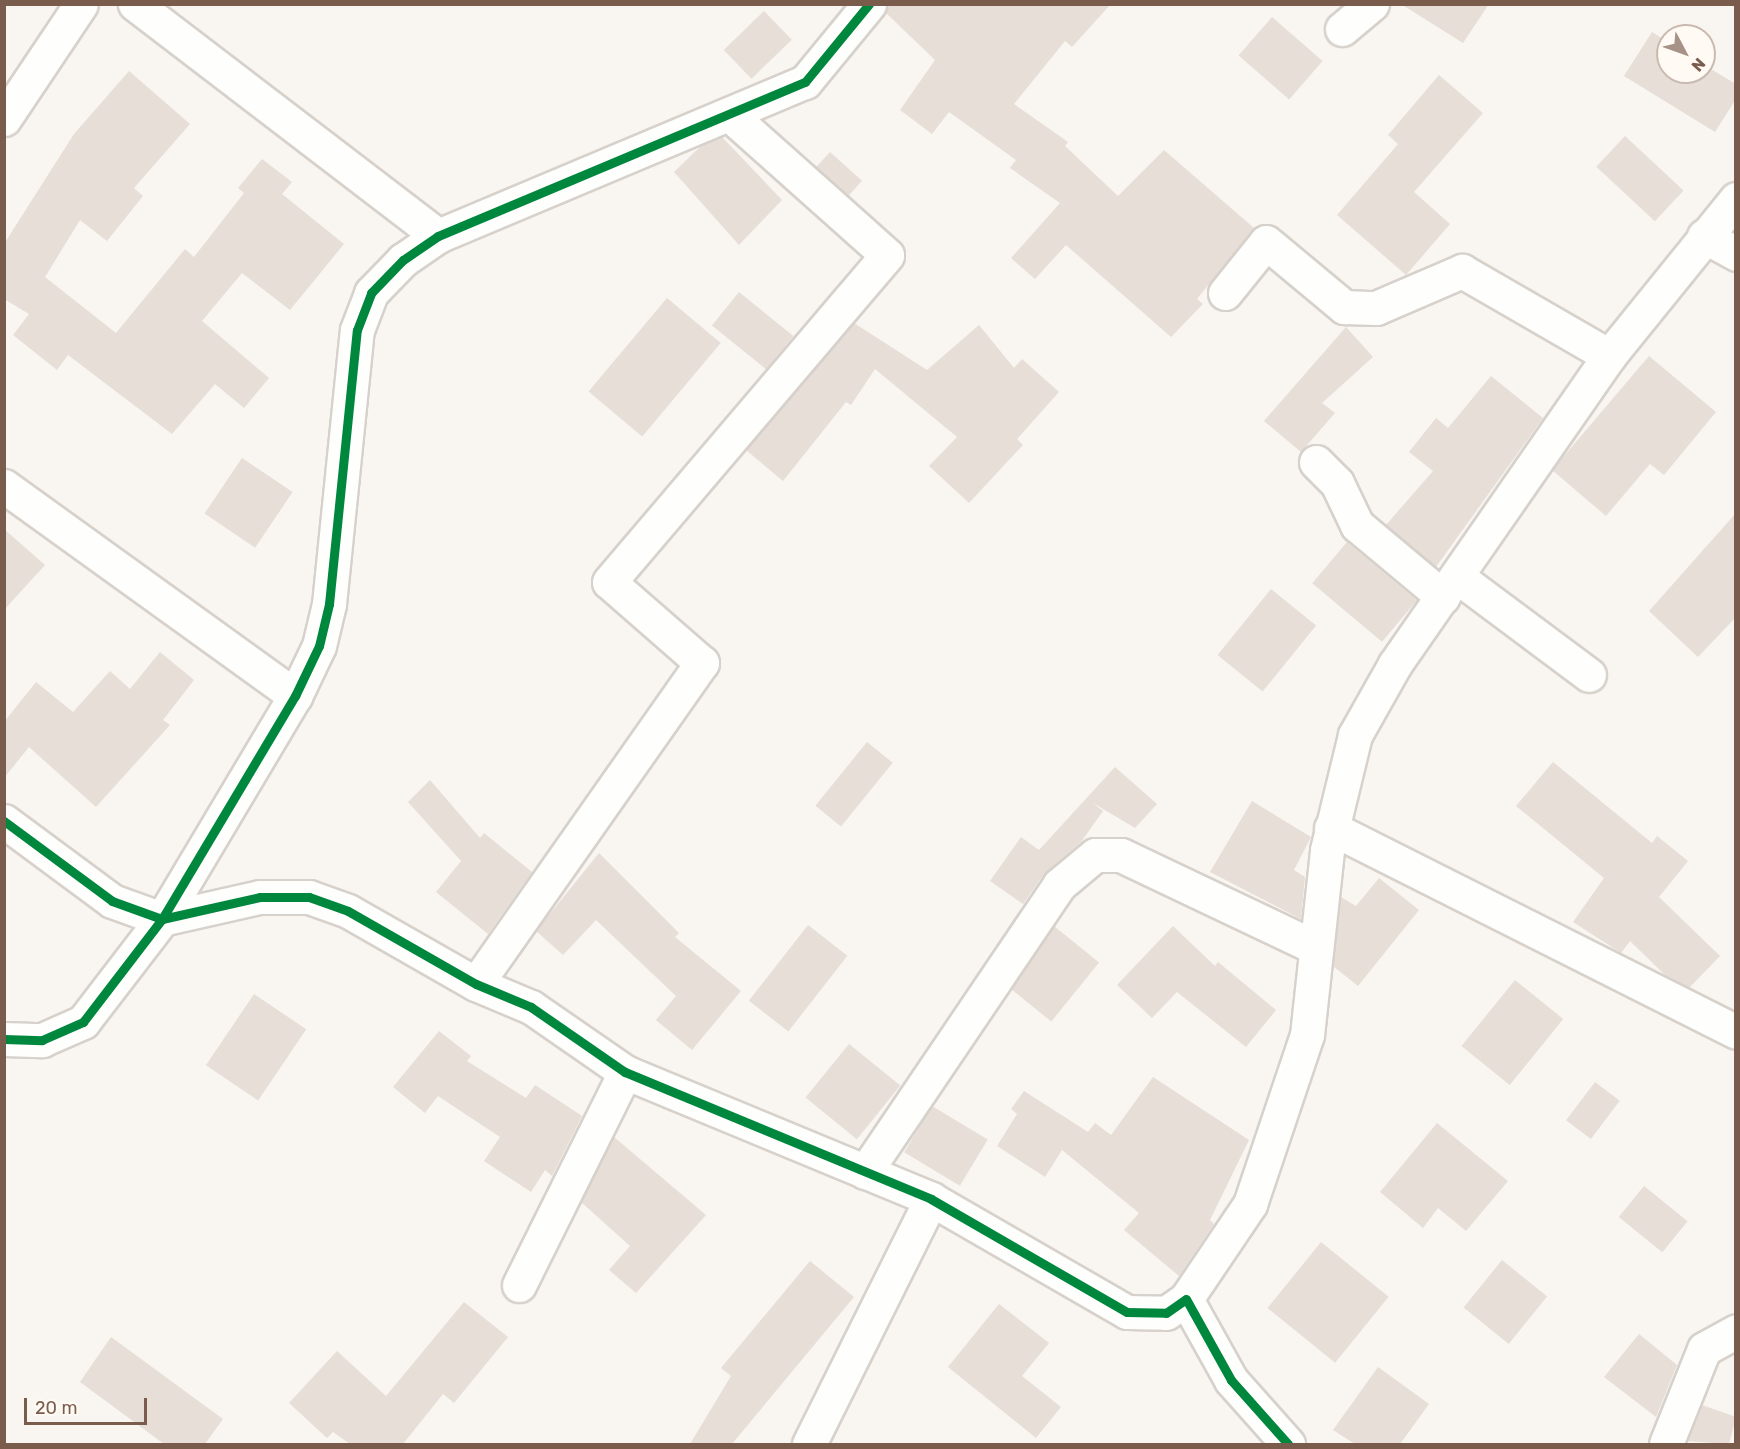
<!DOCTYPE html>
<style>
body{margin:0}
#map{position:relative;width:1740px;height:1449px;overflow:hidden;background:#f9f5f0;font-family:Rubik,sans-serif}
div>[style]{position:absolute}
.building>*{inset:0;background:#e6ded7;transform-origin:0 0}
.roads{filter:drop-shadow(2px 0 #d7d1cb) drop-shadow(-2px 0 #d7d1cb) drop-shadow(0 2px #d7d1cb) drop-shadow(0 -2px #d7d1cb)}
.minor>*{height:33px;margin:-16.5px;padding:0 16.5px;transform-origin:16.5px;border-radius:16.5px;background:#fefefd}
.cycleway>*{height:9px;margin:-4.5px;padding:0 4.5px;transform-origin:4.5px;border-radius:4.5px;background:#00873e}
span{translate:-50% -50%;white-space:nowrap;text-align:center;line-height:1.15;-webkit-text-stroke:5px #fffaf3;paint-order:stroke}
.frame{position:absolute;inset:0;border:6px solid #7a5c4d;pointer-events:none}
.north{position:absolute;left:1656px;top:24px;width:60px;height:60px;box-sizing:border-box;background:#fffaf3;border:2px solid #cabbb1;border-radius:50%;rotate:131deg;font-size:16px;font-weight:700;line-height:24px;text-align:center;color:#7a5c4d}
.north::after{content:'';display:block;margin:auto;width:21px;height:27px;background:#a69286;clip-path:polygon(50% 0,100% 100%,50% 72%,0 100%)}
.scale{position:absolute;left:24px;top:1398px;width:123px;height:27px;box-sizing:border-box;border:3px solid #7a5c4d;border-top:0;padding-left:8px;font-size:18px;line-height:21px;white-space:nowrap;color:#7a5c4d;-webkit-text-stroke:4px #fffaf3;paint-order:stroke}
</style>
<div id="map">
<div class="building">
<div style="clip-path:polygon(887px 4px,1111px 4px,1072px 47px,1065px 41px,1014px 104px,1068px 142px,1065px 146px,1118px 196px,1164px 150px,1254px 228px,1197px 299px,1203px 304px,1171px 337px,1066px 245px,1035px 279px,1011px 258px,1060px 203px,1010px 168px,1016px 160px,949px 112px,932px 134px,900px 110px,935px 60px,885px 12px)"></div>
<div style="clip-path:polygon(1401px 4px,1489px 4px,1463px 43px)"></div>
<div style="left:764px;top:11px;width:40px;height:56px;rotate:46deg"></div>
<div style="left:1272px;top:17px;width:67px;height:51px;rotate:41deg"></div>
<div style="clip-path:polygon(1652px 32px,1668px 42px,1668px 72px,1704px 72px,1704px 65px,1736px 84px,1736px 99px,1715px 132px,1624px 76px)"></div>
<div style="clip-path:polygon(129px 71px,190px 124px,134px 188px,143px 196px,107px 241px,80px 220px,45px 277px,116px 333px,185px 249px,194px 257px,244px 193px,238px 188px,262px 159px,292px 182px,282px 194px,344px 244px,290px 310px,242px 273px,202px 321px,269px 378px,244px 408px,215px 384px,172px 434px,68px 355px,57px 370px,13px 335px,29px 314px,4px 299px,4px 244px,74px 134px)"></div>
<div style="clip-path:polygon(1439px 75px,1483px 113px,1414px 192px,1450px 224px,1406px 275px,1337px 215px,1398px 144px,1388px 135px)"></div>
<div style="left:1625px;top:136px;width:80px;height:42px;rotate:43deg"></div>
<div style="clip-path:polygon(722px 137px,782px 200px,739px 245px,674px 172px,701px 146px)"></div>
<div style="left:830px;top:152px;width:43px;height:20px;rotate:42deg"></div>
<div style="left:739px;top:292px;width:70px;height:43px;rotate:39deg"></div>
<div style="left:667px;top:298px;width:70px;height:122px;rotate:40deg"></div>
<div style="clip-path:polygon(854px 323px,927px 370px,979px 325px,1014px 368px,1022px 359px,1059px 392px,1017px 439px,1023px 445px,969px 503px,929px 466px,957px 437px,875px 369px,851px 405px,846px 402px,783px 481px,746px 450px)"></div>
<div style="clip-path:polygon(1346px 327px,1373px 357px,1322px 403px,1335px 413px,1301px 452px,1264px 421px)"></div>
<div style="clip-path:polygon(1649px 356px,1716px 412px,1664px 475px,1650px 464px,1606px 516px,1552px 470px)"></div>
<div style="clip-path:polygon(1491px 376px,1543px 418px,1436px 567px,1386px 525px,1433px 471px,1409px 452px,1436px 418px,1448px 428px)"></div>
<div style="left:242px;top:458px;width:61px;height:67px;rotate:34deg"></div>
<div style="clip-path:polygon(1736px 513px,1736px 617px,1698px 657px,1649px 611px)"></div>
<div style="clip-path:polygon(4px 529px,45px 565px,4px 610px)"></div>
<div style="left:1347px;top:542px;width:91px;height:54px;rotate:40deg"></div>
<div style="left:1271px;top:589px;width:58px;height:85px;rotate:39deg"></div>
<div style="clip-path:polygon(160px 652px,194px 680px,163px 720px,170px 725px,96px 807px,29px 747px,4px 778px,4px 722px,36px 682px,73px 712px,110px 671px,130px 689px)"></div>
<div style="left:867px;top:742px;width:33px;height:82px;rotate:39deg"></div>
<div style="clip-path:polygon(1553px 762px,1652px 843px,1657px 836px,1688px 861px,1659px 897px,1720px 956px,1689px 988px,1666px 976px,1630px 941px,1621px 953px,1573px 922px,1604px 878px,1516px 806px)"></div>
<div style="clip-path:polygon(1115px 767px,1157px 804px,1135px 828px,1093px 803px,1103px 811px,1081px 842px,1044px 874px,1023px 904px,990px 881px,1021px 837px,1039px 850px)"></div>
<div style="clip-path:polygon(430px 780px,480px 838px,484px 833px,532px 872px,488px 934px,436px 892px,461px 861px,408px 802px)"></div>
<div style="clip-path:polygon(1252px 801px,1311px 837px,1294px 870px,1305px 877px,1301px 919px,1210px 872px)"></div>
<div style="clip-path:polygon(599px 853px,679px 933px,675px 937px,741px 991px,692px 1050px,656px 1020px,676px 996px,596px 920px,563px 955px,536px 931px)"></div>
<div style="clip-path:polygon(1379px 878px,1419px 910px,1358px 986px,1333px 966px,1341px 897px,1356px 906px)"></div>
<div style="left:808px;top:925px;width:50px;height:96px;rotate:38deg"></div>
<div style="left:1054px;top:926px;width:58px;height:76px;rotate:39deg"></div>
<div style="clip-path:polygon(1173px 926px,1215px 966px,1218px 962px,1276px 1010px,1246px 1047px,1177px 992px,1152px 1018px,1117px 985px)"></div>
<div style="left:1515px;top:980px;width:62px;height:85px;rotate:39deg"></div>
<div style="left:254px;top:994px;width:63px;height:86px;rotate:34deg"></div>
<div style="clip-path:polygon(439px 1031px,471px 1056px,467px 1061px,526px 1098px,535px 1085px,582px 1116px,552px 1176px,545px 1170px,531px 1192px,484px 1161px,500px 1137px,438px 1096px,425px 1113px,393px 1087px)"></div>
<div style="left:849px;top:1044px;width:66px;height:69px;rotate:39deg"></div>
<div style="clip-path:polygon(1153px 1077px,1249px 1140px,1210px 1220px,1214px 1224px,1179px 1276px,1124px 1230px,1139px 1213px,1062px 1150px,1045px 1177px,997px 1146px,1017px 1114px,1011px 1109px,1024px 1091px,1088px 1132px,1095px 1123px,1111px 1135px)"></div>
<div style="left:1595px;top:1082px;width:31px;height:48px;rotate:37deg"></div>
<div style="left:932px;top:1106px;width:65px;height:54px;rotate:31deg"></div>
<div style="clip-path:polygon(1437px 1123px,1508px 1181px,1466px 1231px,1438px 1208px,1423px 1228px,1380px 1192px)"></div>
<div style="clip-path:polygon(614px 1137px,706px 1215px,636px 1293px,609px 1270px,630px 1246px,581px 1202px)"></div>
<div style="left:1644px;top:1186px;width:56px;height:40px;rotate:39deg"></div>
<div style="left:1321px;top:1242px;width:87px;height:85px;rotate:39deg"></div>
<div style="left:1502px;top:1260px;width:58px;height:61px;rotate:39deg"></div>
<div style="clip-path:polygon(810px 1261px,854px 1297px,732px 1444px,690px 1444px,731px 1376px,721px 1368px)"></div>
<div style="clip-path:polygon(464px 1302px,508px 1337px,454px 1403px,443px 1394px,403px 1444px,350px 1444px,333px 1432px,327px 1438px,289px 1403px,337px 1351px,386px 1396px)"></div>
<div style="clip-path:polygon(999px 1304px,1049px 1343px,1022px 1376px,1061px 1407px,1036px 1438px,948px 1367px)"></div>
<div style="clip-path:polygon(1639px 1334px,1677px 1365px,1656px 1417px,1604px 1377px)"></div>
<div style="clip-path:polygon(111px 1337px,223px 1419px,205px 1444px,164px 1444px,80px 1382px)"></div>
<div style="clip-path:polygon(1378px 1367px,1429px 1404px,1400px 1444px,1355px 1444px,1333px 1430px)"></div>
<div style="clip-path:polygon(1702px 1405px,1736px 1417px,1729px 1444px,1687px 1441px)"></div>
</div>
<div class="roads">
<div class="minor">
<div style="left:135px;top:4px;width:382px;rotate:37.4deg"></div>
<div style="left:1342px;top:29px;width:39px;rotate:-40deg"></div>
<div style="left:4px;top:119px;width:138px;rotate:-56.2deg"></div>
<div style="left:1704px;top:236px;width:37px;rotate:29deg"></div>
<div style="left:1225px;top:293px;width:65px;rotate:-51.2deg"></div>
<div style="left:1266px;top:242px;width:102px;rotate:39.8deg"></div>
<div style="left:1344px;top:307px;width:32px;rotate:2deg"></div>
<div style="left:1376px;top:308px;width:94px;rotate:-23.3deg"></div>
<div style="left:1462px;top:271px;width:170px;rotate:30deg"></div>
<div style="left:1316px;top:462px;width:30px;rotate:45deg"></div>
<div style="left:1337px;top:483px;width:47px;rotate:64.5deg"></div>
<div style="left:1357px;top:525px;width:112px;rotate:39.9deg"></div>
<div style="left:4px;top:486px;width:359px;rotate:35.8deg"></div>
<div style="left:1459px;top:578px;width:162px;rotate:36.7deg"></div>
<div style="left:4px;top:821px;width:134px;rotate:36.5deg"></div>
<div style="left:112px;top:901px;width:53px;rotate:19.8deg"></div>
<div style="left:162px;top:919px;width:100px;rotate:-12.7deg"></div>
<div style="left:260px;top:897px;width:49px"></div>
<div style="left:309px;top:897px;width:41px;rotate:19.7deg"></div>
<div style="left:348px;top:911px;width:147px;rotate:29.7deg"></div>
<div style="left:476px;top:984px;width:60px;rotate:22.7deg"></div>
<div style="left:531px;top:1007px;width:114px;rotate:34.7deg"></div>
<div style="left:625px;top:1072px;width:331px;rotate:22.5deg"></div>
<div style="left:931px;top:1199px;width:226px;rotate:30deg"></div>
<div style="left:1127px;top:1312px;width:39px;rotate:1deg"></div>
<div style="left:1166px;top:1313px;width:24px;rotate:-35deg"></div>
<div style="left:1186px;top:1299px;width:93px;rotate:60.9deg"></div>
<div style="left:1231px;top:1380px;width:86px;rotate:48.3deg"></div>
<div style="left:1331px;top:828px;width:453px;rotate:26.7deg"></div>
<div style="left:476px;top:984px;width:393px;rotate:-54.9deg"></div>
<div style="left:702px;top:663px;width:123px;rotate:-138.9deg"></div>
<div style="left:609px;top:582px;width:429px;rotate:-49.6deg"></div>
<div style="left:887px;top:255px;width:210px;rotate:-138.3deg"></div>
<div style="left:4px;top:1039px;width:38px;rotate:2deg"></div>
<div style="left:42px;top:1040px;width:45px;rotate:-23.7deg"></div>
<div style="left:83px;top:1022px;width:130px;rotate:-52.5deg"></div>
<div style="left:162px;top:919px;width:260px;rotate:-59.2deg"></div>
<div style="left:295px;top:696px;width:55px;rotate:-64.4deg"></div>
<div style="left:319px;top:646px;width:43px;rotate:-76.6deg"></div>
<div style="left:329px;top:604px;width:275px;rotate:-84.2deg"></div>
<div style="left:357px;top:330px;width:40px;rotate:-69deg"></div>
<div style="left:371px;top:293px;width:46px;rotate:-45.9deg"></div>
<div style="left:403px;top:260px;width:42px;rotate:-34.4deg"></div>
<div style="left:438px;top:236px;width:398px;rotate:-22.8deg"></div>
<div style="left:805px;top:82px;width:101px;rotate:-50.6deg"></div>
<div style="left:865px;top:1172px;width:346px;rotate:-55.9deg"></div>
<div style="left:1059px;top:885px;width:47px;rotate:-39.8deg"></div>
<div style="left:1095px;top:855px;width:26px"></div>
<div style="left:1121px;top:855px;width:215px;rotate:25.4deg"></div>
<div style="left:519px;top:1285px;width:238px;rotate:-63.5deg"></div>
<div style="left:1186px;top:1299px;width:115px;rotate:-56deg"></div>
<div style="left:1250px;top:1204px;width:178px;rotate:-71.4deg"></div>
<div style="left:1307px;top:1035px;width:186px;rotate:-83.8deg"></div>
<div style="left:1327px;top:850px;width:118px;rotate:-76.3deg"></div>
<div style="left:1355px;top:735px;width:81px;rotate:-60.6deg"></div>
<div style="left:1395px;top:664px;width:375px;rotate:-55.2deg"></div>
<div style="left:1609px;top:356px;width:202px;rotate:-51deg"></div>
<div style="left:809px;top:1444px;width:274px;rotate:-63.5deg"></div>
<div style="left:1666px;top:1444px;width:102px;rotate:-68.2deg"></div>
<div style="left:1704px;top:1349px;width:37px;rotate:-29deg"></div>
</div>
</div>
<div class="cycleway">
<div style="left:4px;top:821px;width:134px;rotate:36.5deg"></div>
<div style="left:112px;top:901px;width:53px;rotate:19.8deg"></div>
<div style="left:162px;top:919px;width:100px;rotate:-12.7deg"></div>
<div style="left:260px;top:897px;width:49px"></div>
<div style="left:309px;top:897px;width:41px;rotate:19.7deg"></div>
<div style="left:348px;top:911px;width:147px;rotate:29.7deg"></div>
<div style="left:476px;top:984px;width:60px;rotate:22.7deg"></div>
<div style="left:531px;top:1007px;width:114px;rotate:34.7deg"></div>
<div style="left:625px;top:1072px;width:331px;rotate:22.5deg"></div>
<div style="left:931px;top:1199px;width:226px;rotate:30deg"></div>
<div style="left:1127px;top:1312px;width:39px;rotate:1deg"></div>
<div style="left:1166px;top:1313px;width:24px;rotate:-35deg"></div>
<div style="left:1186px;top:1299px;width:93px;rotate:60.9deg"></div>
<div style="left:1231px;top:1380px;width:86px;rotate:48.3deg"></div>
<div style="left:4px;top:1039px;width:38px;rotate:2deg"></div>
<div style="left:42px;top:1040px;width:45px;rotate:-23.7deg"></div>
<div style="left:83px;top:1022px;width:130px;rotate:-52.5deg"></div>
<div style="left:162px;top:919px;width:260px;rotate:-59.2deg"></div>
<div style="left:295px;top:696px;width:55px;rotate:-64.4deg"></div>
<div style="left:319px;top:646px;width:43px;rotate:-76.6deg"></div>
<div style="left:329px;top:604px;width:275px;rotate:-84.2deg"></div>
<div style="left:357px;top:330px;width:40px;rotate:-69deg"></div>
<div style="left:371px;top:293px;width:46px;rotate:-45.9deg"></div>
<div style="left:403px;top:260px;width:42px;rotate:-34.4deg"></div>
<div style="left:438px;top:236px;width:398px;rotate:-22.8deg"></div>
<div style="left:805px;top:82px;width:101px;rotate:-50.6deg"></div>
</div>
<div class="frame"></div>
<div class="north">N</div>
<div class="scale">20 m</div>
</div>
